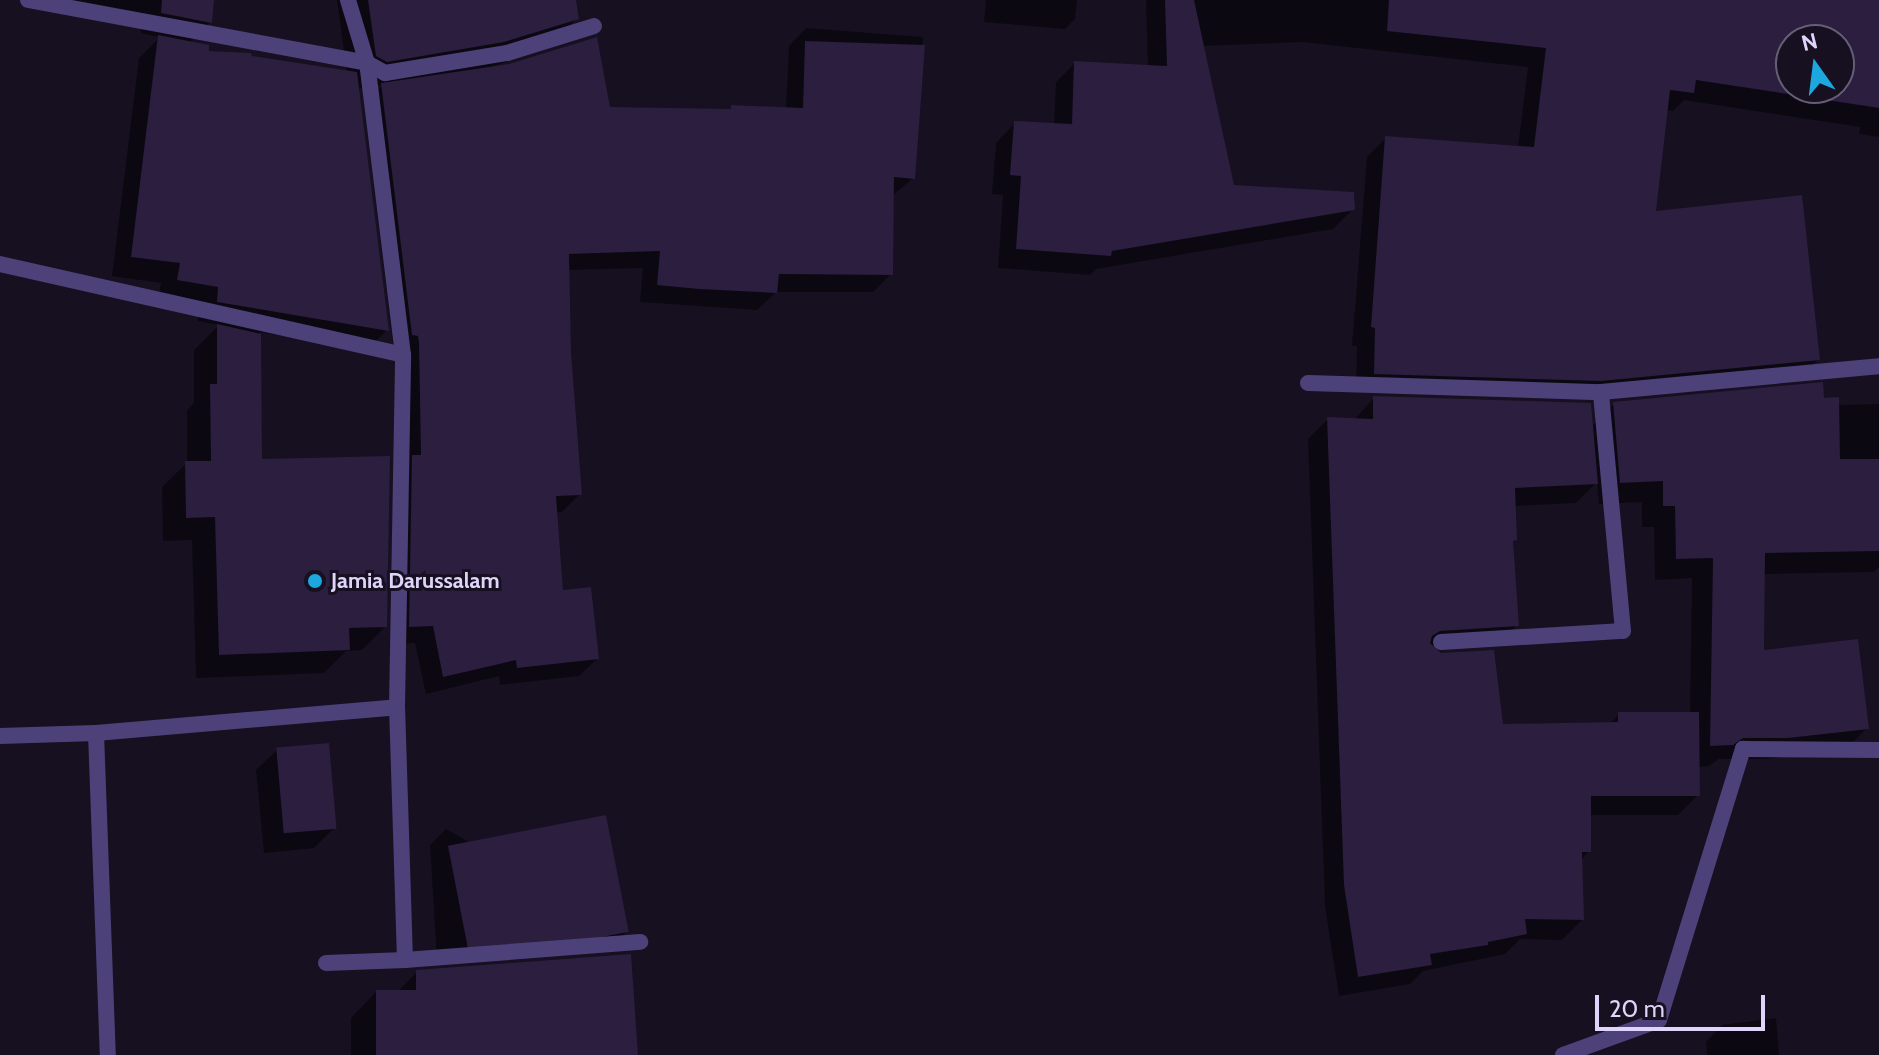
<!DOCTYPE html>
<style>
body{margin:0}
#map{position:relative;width:1879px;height:1055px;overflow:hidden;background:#161020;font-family:Cabin,sans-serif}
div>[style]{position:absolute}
.shadow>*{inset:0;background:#0007}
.building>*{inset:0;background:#2b1e3f;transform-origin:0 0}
.street>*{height:16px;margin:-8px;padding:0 8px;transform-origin:8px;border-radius:8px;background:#4d417a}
.dots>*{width:22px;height:22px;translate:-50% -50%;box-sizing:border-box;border:4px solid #161020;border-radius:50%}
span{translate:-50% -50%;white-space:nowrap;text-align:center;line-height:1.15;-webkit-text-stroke:6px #161020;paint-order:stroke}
.poi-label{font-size:22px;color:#dfd4fa;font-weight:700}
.left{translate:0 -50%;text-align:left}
.north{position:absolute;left:1775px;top:24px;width:80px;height:80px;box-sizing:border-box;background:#161020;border:2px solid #665e77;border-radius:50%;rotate:346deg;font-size:22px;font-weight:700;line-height:32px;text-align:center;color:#dfd4fa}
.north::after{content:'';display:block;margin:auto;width:28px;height:36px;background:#1ca7de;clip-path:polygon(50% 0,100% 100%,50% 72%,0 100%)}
.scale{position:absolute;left:1595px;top:995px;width:170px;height:36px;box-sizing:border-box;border:4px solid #dfd4fa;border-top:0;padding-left:10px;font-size:24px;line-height:28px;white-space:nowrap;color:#dfd4fa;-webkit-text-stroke:6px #161020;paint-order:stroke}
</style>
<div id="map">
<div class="shadow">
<div style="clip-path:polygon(35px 0,212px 0,210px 22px,189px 43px,206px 52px,347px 73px,337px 0,574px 0,577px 18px,549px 47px,482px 70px,608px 109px,786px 110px,789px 46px,806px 28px,923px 37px,913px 178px,892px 196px,891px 274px,873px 292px,776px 292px,757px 310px,640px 302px,643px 268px,568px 270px,569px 352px,580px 494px,562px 512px,555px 512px,562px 592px,597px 659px,579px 676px,500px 685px,499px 676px,426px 694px,415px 643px,392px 644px,404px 467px,394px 352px,364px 103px,382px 85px,357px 89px,387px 330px,367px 350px,259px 332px,260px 461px,385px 627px,362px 650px,346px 651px,324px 673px,196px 678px,192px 540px,163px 541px,162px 487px,187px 463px,187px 410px,194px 403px,194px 350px,219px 325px,198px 321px,199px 307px,158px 300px,161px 283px,112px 276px,139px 58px,160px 37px,141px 33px,140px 23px)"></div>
<div style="clip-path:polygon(986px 0,1077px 0,1075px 19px,1065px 29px,984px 22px)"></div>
<div style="clip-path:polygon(evenodd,1146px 0,1879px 0,1879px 137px,1859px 134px,1860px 127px,1684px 100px,1673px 111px,1665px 110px,1653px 214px,1818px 360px,1799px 379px,1356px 392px,1357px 346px,1352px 346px,1367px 157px,1386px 138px,1518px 147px,1528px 67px,1303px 42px,1202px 46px,1233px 186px,1353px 209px,1333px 229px,1096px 269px,1090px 275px,998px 268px,1003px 195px,992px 194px,996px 143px,1015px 123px,1054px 125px,1056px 82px,1075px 63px,1148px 67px,1146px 0,1791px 40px,1839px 40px,1839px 88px,1791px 88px,1791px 40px)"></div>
<div style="clip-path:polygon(evenodd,1374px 398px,1591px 427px,1614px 404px,1822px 400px,1837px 405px,1879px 404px,1879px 567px,1874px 572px,1763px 574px,1762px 652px,1867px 728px,1845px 750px,1765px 759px,1719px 759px,1709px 766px,1698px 767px,1698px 795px,1678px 815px,1589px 815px,1589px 851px,1581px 860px,1582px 920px,1562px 940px,1520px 939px,1505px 954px,1423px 971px,1410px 984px,1339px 996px,1325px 906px,1308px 439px,1328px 419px,1354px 420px,1374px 398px,1597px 482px,1599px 504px,1642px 502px,1642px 527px,1654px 527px,1655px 580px,1692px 578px,1690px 714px,1619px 714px,1609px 725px,1501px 726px,1434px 649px,1497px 645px,1517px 625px,1511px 543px,1515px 540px,1514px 506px,1576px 503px,1597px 482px)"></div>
<div style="clip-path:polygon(277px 750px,334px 828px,314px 848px,264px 853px,256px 770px)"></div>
<div style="clip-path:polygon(446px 829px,627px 931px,611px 947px,437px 961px,430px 845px)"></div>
<div style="clip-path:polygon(417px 972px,636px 1055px,351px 1055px,351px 1018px,376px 992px,397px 992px)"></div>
<div style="clip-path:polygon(1776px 1018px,1779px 1055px,1707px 1055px,1706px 1042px,1722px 1025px)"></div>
</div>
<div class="building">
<div style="clip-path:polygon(162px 0,214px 0,212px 23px,161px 13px)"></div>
<div style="clip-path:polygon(368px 0,576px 0,579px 19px,504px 42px,387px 62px,376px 56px)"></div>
<div style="clip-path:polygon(1165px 0,1194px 0,1234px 185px,1354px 192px,1355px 210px,1112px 251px,1111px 256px,1016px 249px,1021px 176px,1010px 175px,1014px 121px,1072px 124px,1074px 61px,1167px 66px)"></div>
<div style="clip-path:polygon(evenodd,1389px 0,1879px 0,1879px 108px,1696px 80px,1694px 93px,1670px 90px,1656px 211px,1802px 195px,1820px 360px,1601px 381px,1374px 374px,1375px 328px,1371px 327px,1385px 136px,1534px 147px,1546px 48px,1387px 31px,1389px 0,1791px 40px,1839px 40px,1839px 88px,1791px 88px,1791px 40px)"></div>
<div style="clip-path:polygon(158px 35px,209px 45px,209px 51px,251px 53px,252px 56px,357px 72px,389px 331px,217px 302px,218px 287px,177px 280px,180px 263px,131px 257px)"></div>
<div style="clip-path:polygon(597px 37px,610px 107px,731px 109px,731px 105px,803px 108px,805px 41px,925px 45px,915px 179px,894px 177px,893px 275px,779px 274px,777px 293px,699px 289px,657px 285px,660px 251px,569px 254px,571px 352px,582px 495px,556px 496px,563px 590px,591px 587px,599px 659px,517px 668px,516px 660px,443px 677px,433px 626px,409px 627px,412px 455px,421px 455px,419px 343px,418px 336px,412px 335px,381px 83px,509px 64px)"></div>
<div style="clip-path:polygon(217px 324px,261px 334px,262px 459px,390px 456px,387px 627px,349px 628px,350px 650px,219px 655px,215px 517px,186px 518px,185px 461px,211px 461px,210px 384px,217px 384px)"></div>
<div style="clip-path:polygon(1823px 382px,1824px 398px,1839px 397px,1840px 459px,1879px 459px,1879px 551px,1765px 553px,1764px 650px,1858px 639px,1869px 729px,1788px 738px,1743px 738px,1733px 745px,1710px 746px,1713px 558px,1676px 559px,1675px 506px,1663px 506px,1663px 481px,1620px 483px,1613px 402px)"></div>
<div style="clip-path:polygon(1373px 396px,1591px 403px,1598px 484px,1515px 488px,1517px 540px,1513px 541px,1519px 626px,1440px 631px,1432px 636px,1430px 643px,1441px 653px,1494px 650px,1503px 724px,1618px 722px,1618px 712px,1699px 712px,1700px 796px,1591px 796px,1591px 852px,1582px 852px,1584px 920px,1525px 919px,1527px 934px,1488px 942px,1488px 945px,1430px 954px,1432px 965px,1358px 977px,1344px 885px,1327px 417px,1373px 419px)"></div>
<div style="left:329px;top:743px;width:86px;height:53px;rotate:85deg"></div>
<div style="left:606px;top:815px;width:119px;height:161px;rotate:79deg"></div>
<div style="clip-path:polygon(631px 954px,638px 1055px,376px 1055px,376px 990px,416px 990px,416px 970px)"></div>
</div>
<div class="street">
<div style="left:28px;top:0;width:345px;rotate:10.5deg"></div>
<div style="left:367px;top:63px;width:21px;rotate:29deg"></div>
<div style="left:385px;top:73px;width:124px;rotate:-9.3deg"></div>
<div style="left:507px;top:53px;width:91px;rotate:-17.2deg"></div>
<div style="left:0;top:264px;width:413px;rotate:12.7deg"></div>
<div style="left:1308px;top:383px;width:293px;rotate:1.8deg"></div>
<div style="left:1601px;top:392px;width:279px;rotate:-5.3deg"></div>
<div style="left:1441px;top:642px;width:182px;rotate:-3.5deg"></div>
<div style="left:1623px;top:631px;width:240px;rotate:-95.3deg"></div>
<div style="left:96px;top:733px;width:322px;rotate:87.9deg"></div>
<div style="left:0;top:736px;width:96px;rotate:-1.8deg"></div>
<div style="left:96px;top:733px;width:302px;rotate:-4.9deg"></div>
<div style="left:397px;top:707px;width:352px;rotate:-89deg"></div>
<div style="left:403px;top:355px;width:294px;rotate:-97deg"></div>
<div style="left:367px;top:63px;width:66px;rotate:-106.8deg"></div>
<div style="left:405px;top:960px;width:236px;rotate:-4.4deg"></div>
<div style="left:326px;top:963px;width:79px;rotate:-2.2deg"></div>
<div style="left:405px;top:960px;width:253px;rotate:-91.8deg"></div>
<div style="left:1563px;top:1055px;width:102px;rotate:-20deg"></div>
<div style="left:1659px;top:1020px;width:284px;rotate:-72.8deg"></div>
<div style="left:1743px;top:749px;width:136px;rotate:0.4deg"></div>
</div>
<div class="dots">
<div style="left:315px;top:581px;background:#1ca7de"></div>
</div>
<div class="poi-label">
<span class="left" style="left:331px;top:581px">Jamia Darussalam</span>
</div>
<div class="north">N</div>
<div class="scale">20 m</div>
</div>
